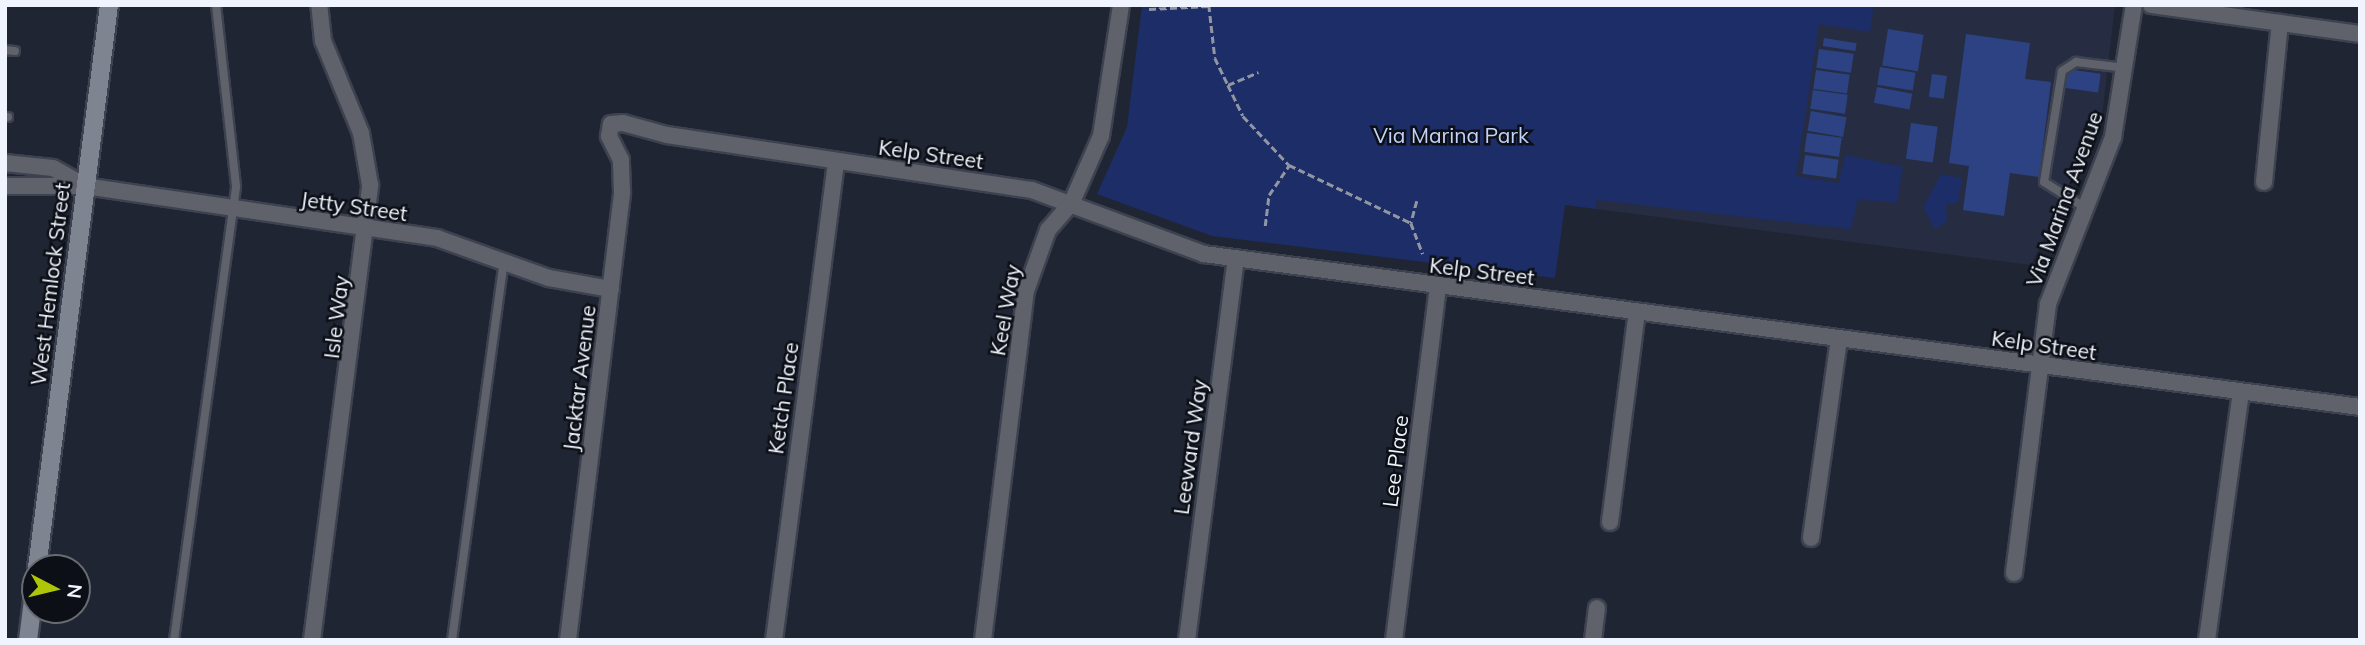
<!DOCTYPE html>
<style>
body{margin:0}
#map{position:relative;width:2365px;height:645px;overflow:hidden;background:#202534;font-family:Mulish,sans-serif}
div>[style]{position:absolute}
.built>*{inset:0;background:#262d42}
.green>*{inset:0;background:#1c2d67}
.building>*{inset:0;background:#2d4283;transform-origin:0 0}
.path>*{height:2.5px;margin-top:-1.25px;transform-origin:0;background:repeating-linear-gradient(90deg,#9196a2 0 7px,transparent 0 10.5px)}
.roads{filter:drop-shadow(2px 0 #3d4250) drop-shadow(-2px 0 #3d4250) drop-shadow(0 2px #3d4250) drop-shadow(0 -2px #3d4250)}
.lane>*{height:8px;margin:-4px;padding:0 4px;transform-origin:4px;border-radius:4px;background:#5f626a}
.street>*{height:16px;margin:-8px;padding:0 8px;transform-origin:8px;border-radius:8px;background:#5f626a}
.secondary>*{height:18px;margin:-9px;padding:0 9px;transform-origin:9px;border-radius:9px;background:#7f8491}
span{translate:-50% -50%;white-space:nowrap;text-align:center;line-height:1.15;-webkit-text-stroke:5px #0c0f15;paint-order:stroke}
.park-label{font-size:21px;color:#c3d2f9}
.street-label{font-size:21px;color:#eff4fe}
.frame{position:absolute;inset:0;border:7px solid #eff4fe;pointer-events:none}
.north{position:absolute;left:21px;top:554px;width:70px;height:70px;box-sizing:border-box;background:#0c0f15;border:2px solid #676b72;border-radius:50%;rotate:97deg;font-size:19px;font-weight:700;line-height:28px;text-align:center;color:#eff4fe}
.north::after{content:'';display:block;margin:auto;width:24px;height:32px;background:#aec508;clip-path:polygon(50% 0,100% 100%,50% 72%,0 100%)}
</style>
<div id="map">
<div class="built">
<div style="clip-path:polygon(1622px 5px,2115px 5px,2102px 116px,2031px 265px,1596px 209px)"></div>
</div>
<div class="green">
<div style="clip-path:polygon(1142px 5px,1874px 5px,1870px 32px,1819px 24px,1796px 176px,1839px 183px,1845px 155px,1903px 167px,1897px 203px,1858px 199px,1851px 229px,1597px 200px,1596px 209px,1565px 205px,1555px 278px,1212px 236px,1097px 194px,1127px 127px)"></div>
<div style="clip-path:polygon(1941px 174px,1962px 178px,1958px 202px,1946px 205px,1947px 221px,1935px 229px,1923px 207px)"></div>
</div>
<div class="building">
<div style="left:1888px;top:29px;width:36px;height:37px;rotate:9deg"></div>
<div style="clip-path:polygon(1966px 34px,2030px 43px,2025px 79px,2051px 82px,2039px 177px,2010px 173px,2004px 216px,1963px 210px,1969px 166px,1949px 163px)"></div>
<div style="left:1824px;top:38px;width:33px;height:8px;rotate:9deg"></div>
<div style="left:1819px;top:49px;width:35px;height:19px;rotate:8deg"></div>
<div style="left:1880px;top:67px;width:36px;height:18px;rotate:9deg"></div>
<div style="left:2067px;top:69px;width:34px;height:19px;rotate:8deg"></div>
<div style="left:1816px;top:70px;width:34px;height:19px;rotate:8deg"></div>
<div style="left:1932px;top:74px;width:15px;height:23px;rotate:8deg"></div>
<div style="left:1877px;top:87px;width:36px;height:16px;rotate:11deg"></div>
<div style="left:1813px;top:90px;width:35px;height:19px;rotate:8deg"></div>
<div style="left:1811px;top:111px;width:36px;height:20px;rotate:10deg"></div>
<div style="left:1911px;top:123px;width:27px;height:36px;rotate:8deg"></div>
<div style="left:1807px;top:133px;width:35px;height:19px;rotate:8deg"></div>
<div style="left:1805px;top:155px;width:34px;height:19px;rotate:8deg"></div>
</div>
<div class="path">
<div style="left:1209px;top:5px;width:53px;rotate:83.5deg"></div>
<div style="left:1215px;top:58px;width:30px;rotate:64deg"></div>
<div style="left:1228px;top:85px;width:34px;rotate:64deg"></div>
<div style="left:1243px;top:116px;width:67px;rotate:46.8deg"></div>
<div style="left:1149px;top:9px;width:60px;rotate:-2.9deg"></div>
<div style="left:1228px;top:85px;width:33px;rotate:-23deg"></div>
<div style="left:1417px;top:201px;width:23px;rotate:105deg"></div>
<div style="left:1411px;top:223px;width:33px;rotate:69deg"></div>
<div style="left:1265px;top:226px;width:31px;rotate:-83deg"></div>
<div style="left:1269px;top:195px;width:36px;rotate:-56deg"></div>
<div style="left:1289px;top:165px;width:135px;rotate:25.4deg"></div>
</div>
<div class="roads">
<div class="lane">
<div style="left:5px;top:50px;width:10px;rotate:6deg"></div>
<div style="left:5px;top:117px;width:3px"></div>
<div style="left:2084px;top:207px;width:47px;rotate:-148deg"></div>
<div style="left:2044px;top:182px;width:112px;rotate:-80.8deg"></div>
<div style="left:2062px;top:71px;width:17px;rotate:-33deg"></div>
<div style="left:2076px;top:62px;width:50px;rotate:6.8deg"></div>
<div style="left:174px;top:640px;width:458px;rotate:-82.2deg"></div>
<div style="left:236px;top:186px;width:182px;rotate:-96.3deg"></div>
<div style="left:452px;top:640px;width:383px;rotate:-82.2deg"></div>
</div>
<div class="street">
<div style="left:2151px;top:5px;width:211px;rotate:7.9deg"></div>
<div style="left:5px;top:163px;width:48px;rotate:5.9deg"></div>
<div style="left:53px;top:168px;width:37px;rotate:29deg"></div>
<div style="left:2264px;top:182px;width:160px;rotate:-84.3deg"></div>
<div style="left:5px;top:186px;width:80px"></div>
<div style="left:85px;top:186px;width:356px;rotate:8.4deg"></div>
<div style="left:437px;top:238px;width:119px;rotate:19.7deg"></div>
<div style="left:549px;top:278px;width:63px;rotate:10.1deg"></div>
<div style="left:1610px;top:522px;width:212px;rotate:-82.7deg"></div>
<div style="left:1811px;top:538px;width:201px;rotate:-82deg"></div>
<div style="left:2014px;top:573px;width:271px;rotate:-82.8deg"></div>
<div style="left:2048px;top:304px;width:179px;rotate:-68.7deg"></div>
<div style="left:2113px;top:137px;width:134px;rotate:-81deg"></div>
<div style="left:312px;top:640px;width:459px;rotate:-82.7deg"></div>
<div style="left:370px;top:185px;width:53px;rotate:-99.8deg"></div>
<div style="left:361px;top:133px;width:100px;rotate:-112.4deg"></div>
<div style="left:323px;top:41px;width:36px;rotate:-96deg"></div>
<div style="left:568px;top:640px;width:451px;rotate:-83.1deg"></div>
<div style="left:622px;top:192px;width:32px;rotate:-92deg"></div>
<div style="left:621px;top:160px;width:27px;rotate:-117deg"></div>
<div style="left:609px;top:136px;width:12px;rotate:-81deg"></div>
<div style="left:611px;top:124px;width:12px;rotate:-5deg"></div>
<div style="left:623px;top:123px;width:46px;rotate:15.3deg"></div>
<div style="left:667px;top:135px;width:369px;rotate:8.6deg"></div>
<div style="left:1032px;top:190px;width:184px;rotate:20.4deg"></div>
<div style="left:1204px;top:254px;width:1166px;rotate:7.54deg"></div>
<div style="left:774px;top:640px;width:482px;rotate:-82.6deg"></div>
<div style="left:983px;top:640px;width:352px;rotate:-83deg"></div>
<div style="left:1026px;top:291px;width:65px;rotate:-70.2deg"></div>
<div style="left:1048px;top:230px;width:37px;rotate:-49deg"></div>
<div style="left:1072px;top:202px;width:72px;rotate:-66.3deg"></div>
<div style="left:1101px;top:136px;width:133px;rotate:-81.3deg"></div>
<div style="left:1187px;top:640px;width:384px;rotate:-82.7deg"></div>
<div style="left:1394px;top:640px;width:356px;rotate:-82.9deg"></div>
<div style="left:1593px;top:640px;width:32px;rotate:-83deg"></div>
<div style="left:2207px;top:640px;width:250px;rotate:-82.2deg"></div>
</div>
<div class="secondary">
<div style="left:37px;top:568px;width:568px;rotate:-82.71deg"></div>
<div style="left:28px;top:640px;width:56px;rotate:-82.9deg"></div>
</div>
</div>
<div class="park-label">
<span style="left:1451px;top:135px">Via Marina Park</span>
</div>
<div class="street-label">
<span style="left:931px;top:154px;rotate:8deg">Kelp Street</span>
<span style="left:2064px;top:199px;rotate:-70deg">Via Marina Avenue</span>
<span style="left:354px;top:206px;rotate:8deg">Jetty Street</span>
<span style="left:1482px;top:271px;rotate:7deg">Kelp Street</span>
<span style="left:50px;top:284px;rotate:-83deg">West Hemlock Street</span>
<span style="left:1005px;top:310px;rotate:-80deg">Keel Way</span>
<span style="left:336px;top:317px;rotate:-83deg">Isle Way</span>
<span style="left:2044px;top:345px;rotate:8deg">Kelp Street</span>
<span style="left:579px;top:378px;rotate:-83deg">Jacktar Avenue</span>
<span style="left:783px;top:398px;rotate:-82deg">Ketch Place</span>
<span style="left:1190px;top:447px;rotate:-82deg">Leeward Way</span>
<span style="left:1395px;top:461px;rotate:-83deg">Lee Place</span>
</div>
<div class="frame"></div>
<div class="north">N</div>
</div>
